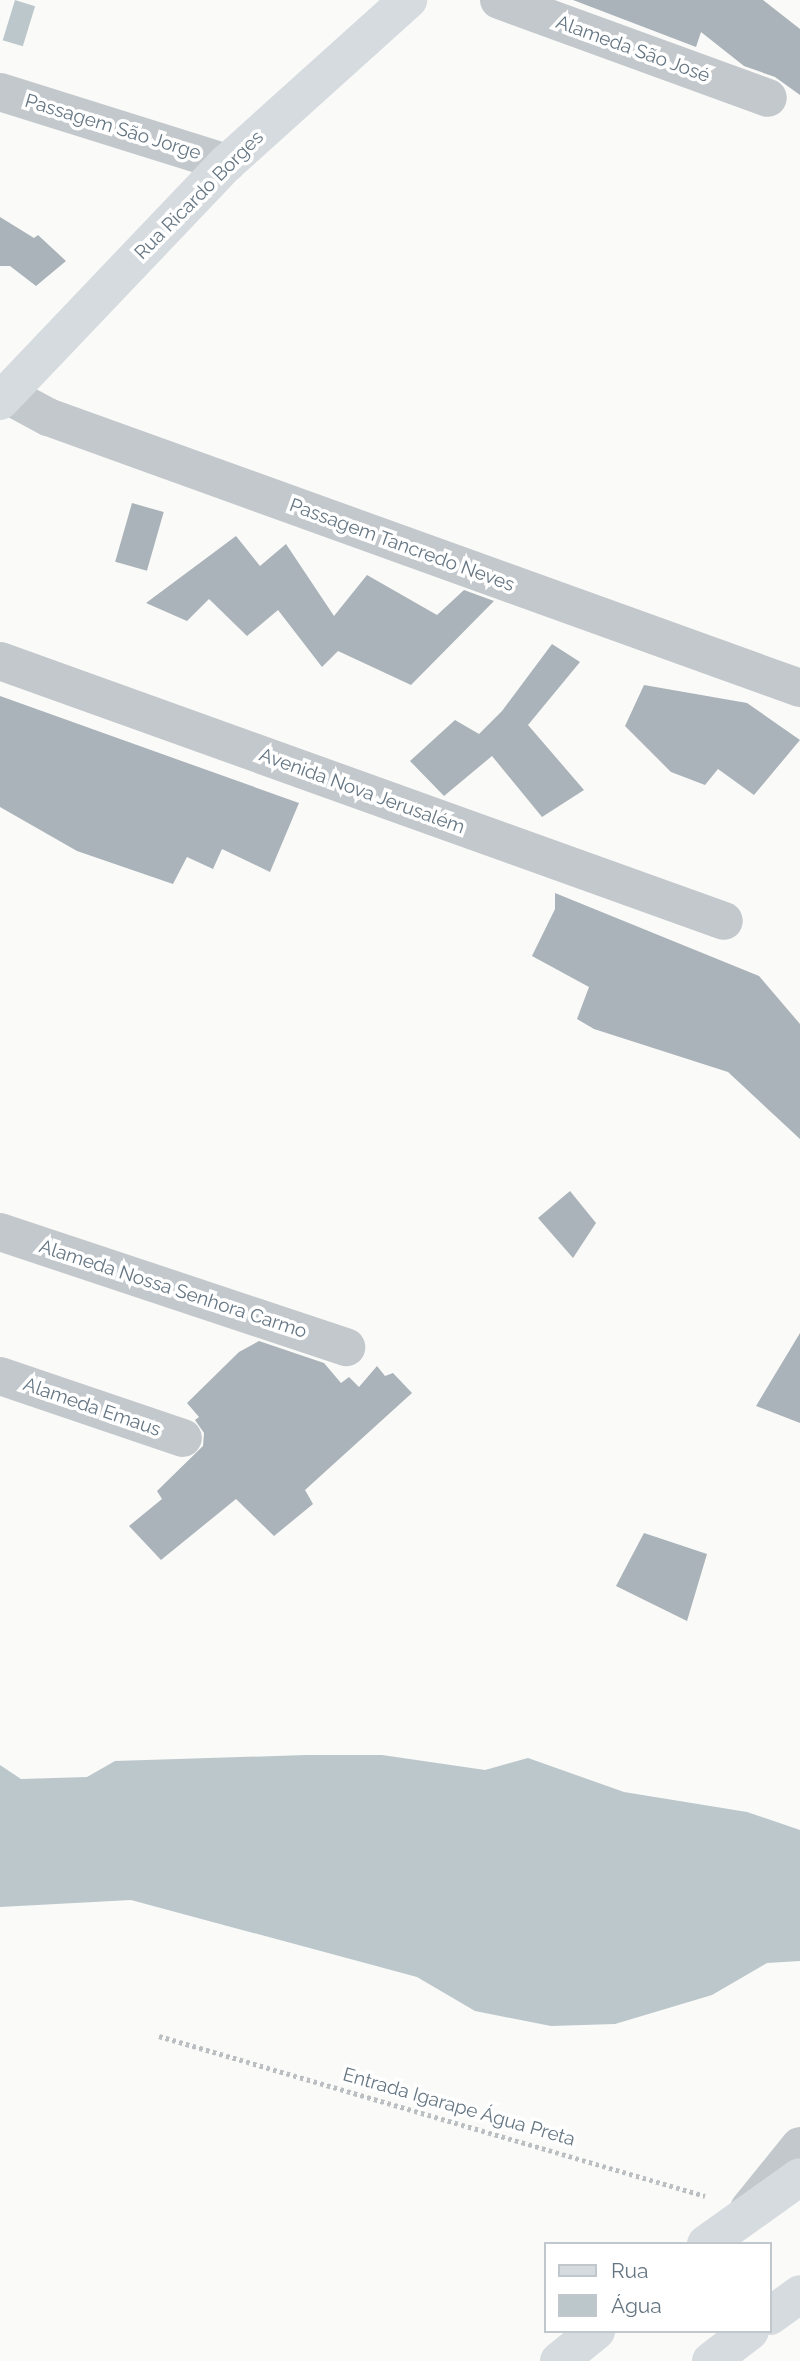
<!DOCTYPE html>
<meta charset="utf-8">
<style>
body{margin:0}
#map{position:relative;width:800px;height:2361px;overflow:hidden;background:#fafaf8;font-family:Raleway,sans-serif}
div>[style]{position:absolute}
.water>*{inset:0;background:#bbc7cb;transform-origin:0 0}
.building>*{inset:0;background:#aab3b9;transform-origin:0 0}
.path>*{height:4.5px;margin-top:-2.25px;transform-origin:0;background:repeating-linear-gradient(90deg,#bbbfc2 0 3.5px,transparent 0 7px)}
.street>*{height:38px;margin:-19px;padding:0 19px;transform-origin:19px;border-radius:19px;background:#c3c8cc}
.secondary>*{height:38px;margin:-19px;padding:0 19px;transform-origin:19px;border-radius:19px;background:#d6dbdf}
.primary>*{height:38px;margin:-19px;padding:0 19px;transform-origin:19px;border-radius:19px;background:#d6dbdf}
span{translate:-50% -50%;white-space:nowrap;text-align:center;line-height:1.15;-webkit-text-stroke:7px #fff;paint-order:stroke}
.street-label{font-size:19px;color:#657683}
.legend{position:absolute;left:544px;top:2242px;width:228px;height:91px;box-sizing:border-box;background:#fff;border:2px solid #c1c8cd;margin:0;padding:9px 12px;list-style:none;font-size:21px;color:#657683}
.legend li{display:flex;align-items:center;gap:14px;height:35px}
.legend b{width:35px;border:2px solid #c1c8cd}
</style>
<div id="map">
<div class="water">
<div style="left:15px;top:0;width:21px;height:42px;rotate:17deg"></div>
<div style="clip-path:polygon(306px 1755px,382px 1755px,485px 1770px,528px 1758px,624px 1792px,747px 1812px,800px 1830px,800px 1961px,767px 1963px,712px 1995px,615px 2024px,551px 2026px,475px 2011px,417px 1977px,131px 1900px,0 1907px,0 1765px,21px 1779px,87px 1777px,115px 1761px)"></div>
</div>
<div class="building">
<div style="clip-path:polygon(573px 0,763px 0,800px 29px,800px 95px,775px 77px,744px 66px,701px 32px,696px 47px)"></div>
<div style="clip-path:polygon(0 217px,34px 238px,38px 235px,66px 261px,36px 286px,10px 266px,0 266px)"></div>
<div style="left:132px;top:503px;width:33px;height:61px;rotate:16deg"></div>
<div style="clip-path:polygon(236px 536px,260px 566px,286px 544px,334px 616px,367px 575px,437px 615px,464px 590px,494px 601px,411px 685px,338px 651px,322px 667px,278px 610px,247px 636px,209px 599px,187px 621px,146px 603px)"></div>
<div style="clip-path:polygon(552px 644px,580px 662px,528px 725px,584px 790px,542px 817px,492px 756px,444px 796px,410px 761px,455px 720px,479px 734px,502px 711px)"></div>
<div style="clip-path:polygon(644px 685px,747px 703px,800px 740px,754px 795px,718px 769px,705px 785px,671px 772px,625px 726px)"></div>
<div style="clip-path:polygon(0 696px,299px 803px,270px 872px,222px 849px,213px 869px,187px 857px,173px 884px,77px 851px,0 807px)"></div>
<div style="clip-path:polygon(555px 893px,759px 976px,800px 1024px,800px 1139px,728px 1072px,594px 1029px,577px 1019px,589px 987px,532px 956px,555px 909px)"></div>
<div style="clip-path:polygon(570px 1191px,596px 1223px,573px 1258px,538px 1218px)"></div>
<div style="clip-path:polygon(800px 1333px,800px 1423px,756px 1406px)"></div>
<div style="clip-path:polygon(259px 1341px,324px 1363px,341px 1383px,349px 1377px,359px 1387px,377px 1366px,385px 1376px,393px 1373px,412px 1393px,305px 1490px,313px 1504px,274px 1536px,236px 1499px,161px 1560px,129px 1526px,162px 1499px,157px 1491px,203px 1446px,204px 1433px,195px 1420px,199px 1417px,187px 1403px,239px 1352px)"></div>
<div style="clip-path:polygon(644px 1533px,707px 1554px,687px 1621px,616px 1586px)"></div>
</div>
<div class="path">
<div style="left:159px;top:2036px;width:569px;rotate:16.33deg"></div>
</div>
<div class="street">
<div style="left:499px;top:0;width:286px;rotate:20deg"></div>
<div style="left:0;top:92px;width:238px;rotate:17.4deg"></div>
<div style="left:7px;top:395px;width:47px;rotate:28.2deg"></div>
<div style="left:48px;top:417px;width:799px;rotate:19.82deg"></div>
<div style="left:0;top:661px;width:769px;rotate:19.75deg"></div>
<div style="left:0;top:1232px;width:365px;rotate:18.4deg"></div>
<div style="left:0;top:1376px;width:193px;rotate:18.7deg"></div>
<div style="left:749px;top:2209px;width:81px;rotate:-51deg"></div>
</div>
<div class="secondary">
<div style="left:0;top:401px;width:329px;rotate:-46.4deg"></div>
<div style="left:227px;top:163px;width:244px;rotate:-42deg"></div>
</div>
<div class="primary">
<div style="left:706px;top:2244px;width:115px;rotate:-35.5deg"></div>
<div style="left:770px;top:2316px;width:37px;rotate:-36deg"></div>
<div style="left:559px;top:2361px;width:48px;rotate:-39deg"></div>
<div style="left:711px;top:2361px;width:49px;rotate:-37.6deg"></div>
</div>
<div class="street-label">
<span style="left:633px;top:49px;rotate:20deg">Alameda São José</span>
<span style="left:113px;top:127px;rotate:17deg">Passagem São Jorge</span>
<span style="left:199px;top:195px;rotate:-45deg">Rua Ricardo Borges</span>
<span style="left:402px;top:545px;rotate:20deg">Passagem Tancredo Neves</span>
<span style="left:362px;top:791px;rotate:20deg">Avenida Nova Jerusalém</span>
<span style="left:173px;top:1289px;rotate:18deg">Alameda Nossa Senhora Carmo</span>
<span style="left:92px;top:1407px;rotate:19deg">Alameda Emaus</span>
<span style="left:459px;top:2107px;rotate:16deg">Entrada Igarape Água Preta</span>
</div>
<ul class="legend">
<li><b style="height:9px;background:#d6dbdf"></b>Rua</li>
<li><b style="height:19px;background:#bbc7cb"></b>Água</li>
</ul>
</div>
